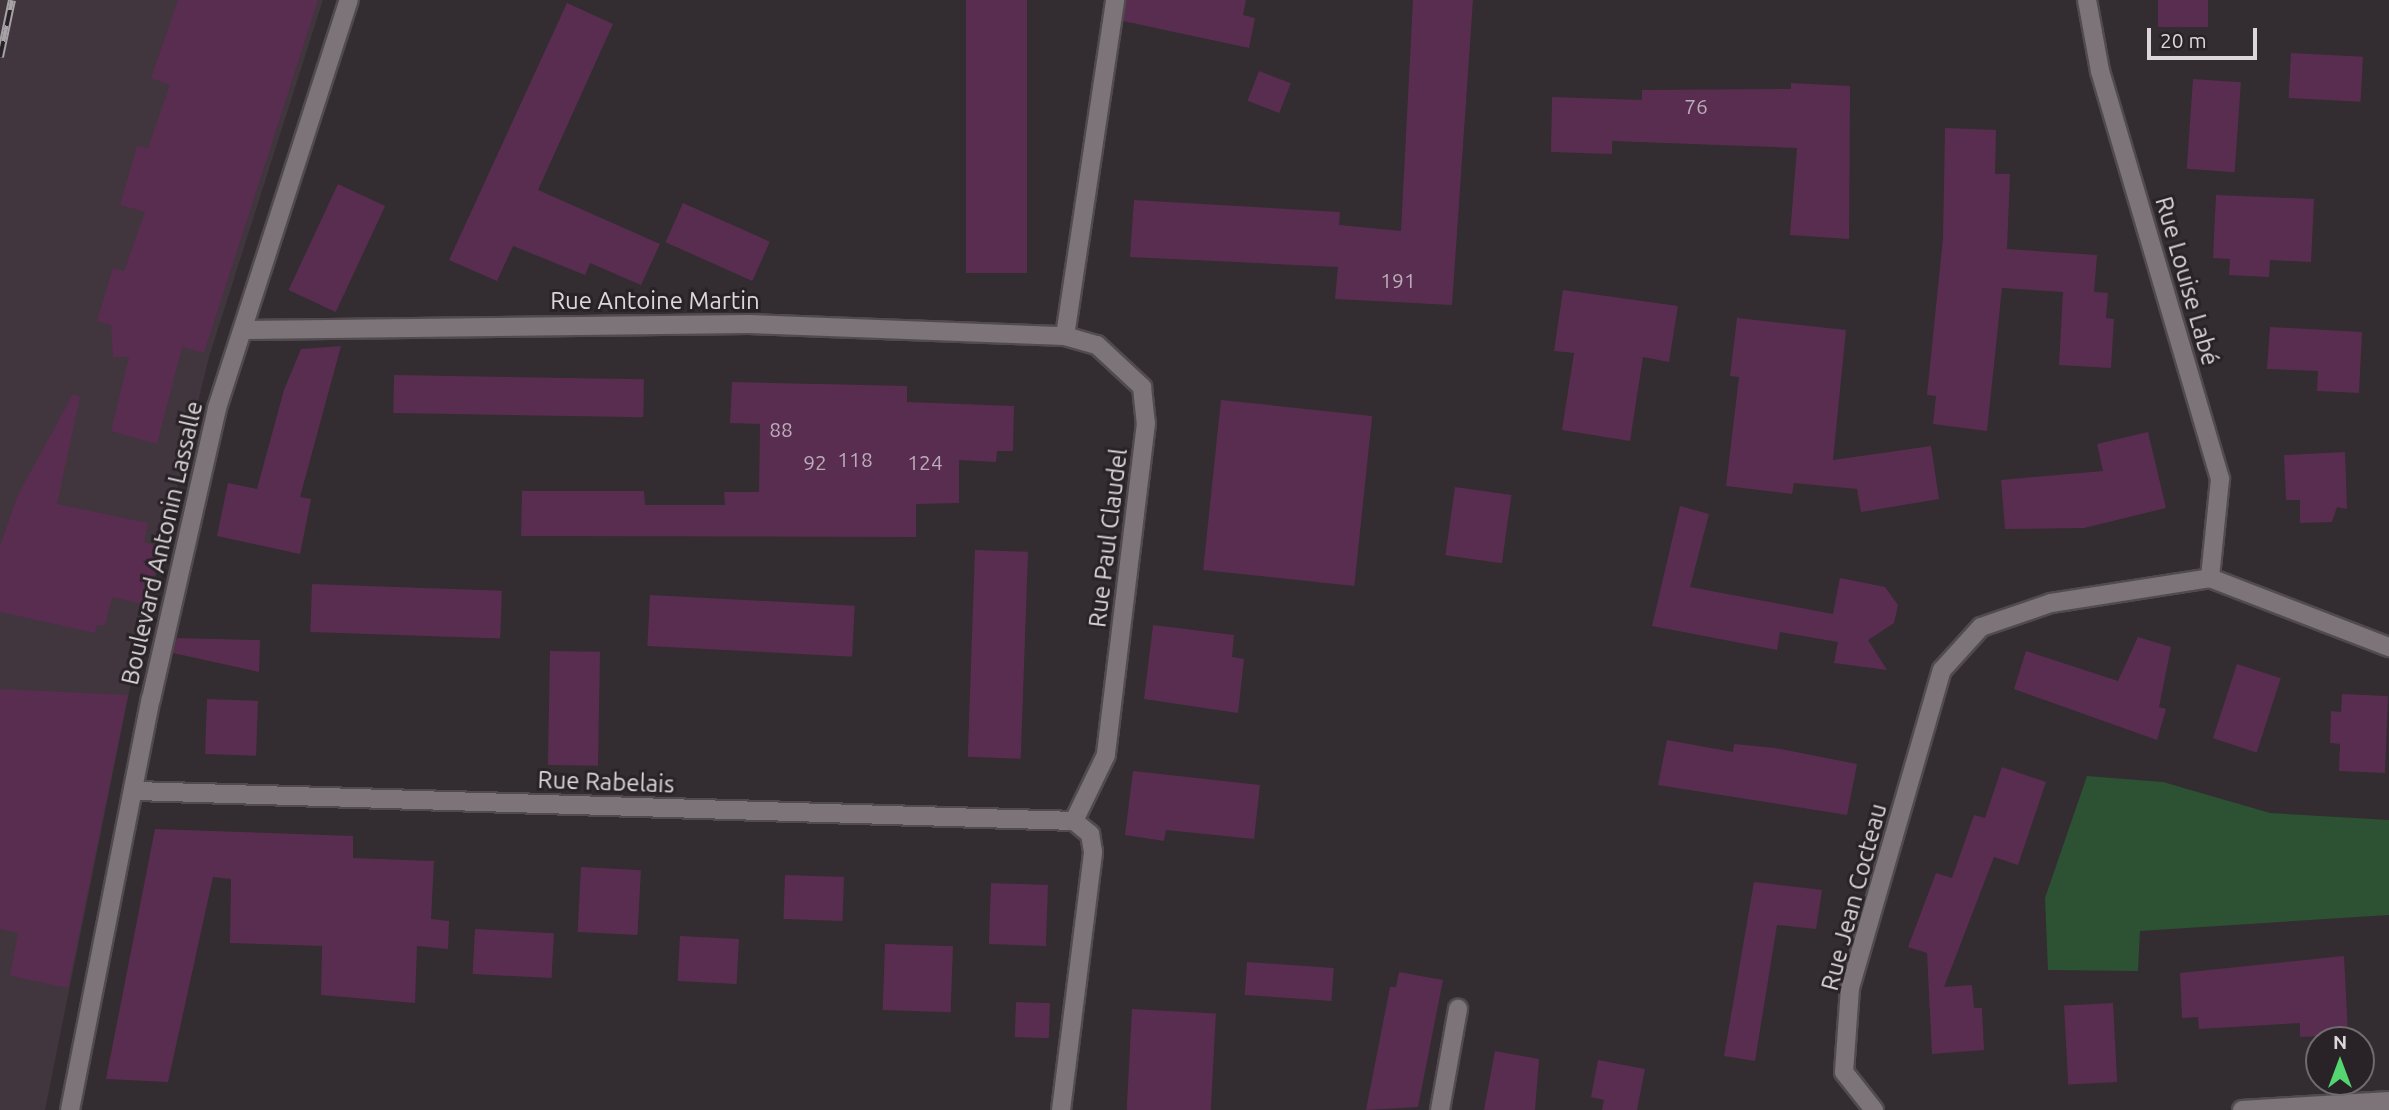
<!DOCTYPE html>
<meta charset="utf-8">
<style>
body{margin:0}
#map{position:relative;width:2389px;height:1110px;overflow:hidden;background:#332c31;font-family:Ubuntu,sans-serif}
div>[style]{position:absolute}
.built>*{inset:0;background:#41353e}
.green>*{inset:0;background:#2d5133}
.building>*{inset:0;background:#592d50;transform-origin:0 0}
.roads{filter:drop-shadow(2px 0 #514b4f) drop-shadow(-2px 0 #514b4f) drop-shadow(0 2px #514b4f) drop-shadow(0 -2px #514b4f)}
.minor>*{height:18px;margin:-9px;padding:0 9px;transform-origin:9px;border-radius:9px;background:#7c7479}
.rail>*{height:8px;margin-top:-4px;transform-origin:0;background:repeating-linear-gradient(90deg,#292327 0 16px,#a7a2a6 0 32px);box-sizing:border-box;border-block:2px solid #a7a2a6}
span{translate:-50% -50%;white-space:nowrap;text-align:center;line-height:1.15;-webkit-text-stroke:6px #292327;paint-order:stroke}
.number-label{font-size:21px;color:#baacb8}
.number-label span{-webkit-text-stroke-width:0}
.street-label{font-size:24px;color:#dbd7da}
.north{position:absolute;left:2305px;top:1026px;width:70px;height:70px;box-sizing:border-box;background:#292327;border:2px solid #706b6f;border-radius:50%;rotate:0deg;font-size:19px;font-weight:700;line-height:28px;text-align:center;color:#dbd7da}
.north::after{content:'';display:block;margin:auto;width:24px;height:32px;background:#55d671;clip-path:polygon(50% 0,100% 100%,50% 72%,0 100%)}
.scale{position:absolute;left:2147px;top:28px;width:110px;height:32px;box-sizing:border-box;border:4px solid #dbd7da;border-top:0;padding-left:9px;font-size:21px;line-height:24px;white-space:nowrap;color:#dbd7da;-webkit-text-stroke:5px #292327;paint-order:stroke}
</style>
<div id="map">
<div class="built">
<div style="clip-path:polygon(0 0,323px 0,209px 357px,137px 653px,45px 1110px,0 1110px)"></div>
</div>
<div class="green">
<div style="clip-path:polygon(2087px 776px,2163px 782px,2270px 813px,2389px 820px,2389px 915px,2140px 931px,2138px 971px,2048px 970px,2045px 898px)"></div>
</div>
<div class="building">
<div style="clip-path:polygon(178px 0,318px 0,204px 353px,182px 347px,157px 444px,111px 431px,129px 357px,113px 357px,111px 325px,97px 321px,113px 268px,124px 271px,145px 212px,120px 205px,137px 146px,148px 148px,170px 85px,151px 78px)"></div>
<div style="left:966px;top:0;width:61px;height:273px"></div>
<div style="clip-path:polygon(1126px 0,1246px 0,1243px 15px,1255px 18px,1249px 48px,1123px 21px)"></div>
<div style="clip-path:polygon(1413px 0,1473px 0,1452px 305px,1335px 299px,1338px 267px,1130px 257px,1134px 200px,1340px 212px,1339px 225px,1401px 231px)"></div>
<div style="left:2158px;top:0;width:50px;height:27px"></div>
<div style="clip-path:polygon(567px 3px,613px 24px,538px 190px,660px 244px,641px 285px,590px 263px,585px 275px,513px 246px,497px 281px,449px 260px)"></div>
<div style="left:2291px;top:53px;width:72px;height:45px;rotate:3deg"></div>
<div style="left:1259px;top:71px;width:34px;height:32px;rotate:21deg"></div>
<div style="left:2193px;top:79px;width:48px;height:90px;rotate:4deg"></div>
<div style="clip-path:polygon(1791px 83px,1850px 86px,1849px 239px,1790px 235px,1797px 148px,1612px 141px,1612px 154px,1551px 152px,1552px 97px,1642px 100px,1642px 90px,1791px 89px)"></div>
<div style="clip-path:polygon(1945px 128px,1996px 130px,1995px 174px,2010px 174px,2007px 249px,2097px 255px,2094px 292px,2108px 293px,2106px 318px,2114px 319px,2111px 368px,2059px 365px,2063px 292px,2002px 288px,1987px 431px,1933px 424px,1936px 396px,1927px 395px,1943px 238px)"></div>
<div style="left:338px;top:184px;width:52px;height:117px;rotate:25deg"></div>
<div style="clip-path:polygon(2216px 195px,2314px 199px,2311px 262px,2270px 260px,2269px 277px,2229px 275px,2230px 259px,2213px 258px)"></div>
<div style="left:683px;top:203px;width:95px;height:43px;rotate:24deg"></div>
<div style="clip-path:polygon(1563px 290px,1678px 306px,1669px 362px,1643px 357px,1630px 441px,1562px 430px,1574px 353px,1554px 351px)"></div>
<div style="clip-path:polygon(1737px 318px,1846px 330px,1833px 460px,1931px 446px,1939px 499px,1861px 512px,1857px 489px,1794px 483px,1792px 494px,1726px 486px,1739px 377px,1730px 376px)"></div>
<div style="clip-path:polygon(2270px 327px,2362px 332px,2359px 393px,2317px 391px,2318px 371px,2267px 369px)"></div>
<div style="clip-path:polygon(341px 346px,300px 497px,311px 499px,300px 554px,217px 536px,228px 483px,257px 489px,284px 390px,301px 349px)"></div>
<div style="left:394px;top:375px;width:250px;height:38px;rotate:1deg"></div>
<div style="clip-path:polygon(732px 382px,907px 386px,907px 402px,1014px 406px,1013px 451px,997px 451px,996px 462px,959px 460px,959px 503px,916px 504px,916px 537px,521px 536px,522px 491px,644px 491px,645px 505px,725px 505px,724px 492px,759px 492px,760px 424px,730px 423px)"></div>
<div style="clip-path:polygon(73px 394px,80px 397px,57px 504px,148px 523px,144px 542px,160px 547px,147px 605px,112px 597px,105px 626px,97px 625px,95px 633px,0 612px,0 546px,18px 495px)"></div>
<div style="left:1221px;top:400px;width:152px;height:171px;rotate:6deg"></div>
<div style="clip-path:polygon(2148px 432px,2166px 508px,2084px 528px,2005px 529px,2001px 480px,2103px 471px,2097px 444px)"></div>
<div style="clip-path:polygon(2345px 452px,2347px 509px,2337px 507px,2332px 522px,2300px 523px,2300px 500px,2286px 500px,2284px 455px)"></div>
<div style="left:1455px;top:487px;width:57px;height:69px;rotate:8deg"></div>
<div style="clip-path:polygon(1680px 506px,1709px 514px,1690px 587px,1833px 614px,1840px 578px,1885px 587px,1898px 605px,1894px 623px,1868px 640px,1887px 670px,1834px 663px,1838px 642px,1780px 632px,1777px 650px,1652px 626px)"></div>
<div style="left:975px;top:550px;width:53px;height:207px;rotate:2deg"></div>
<div style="left:312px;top:584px;width:190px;height:48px;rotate:2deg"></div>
<div style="left:650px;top:595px;width:205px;height:51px;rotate:3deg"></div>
<div style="clip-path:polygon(1153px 625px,1234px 635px,1232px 657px,1244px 659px,1238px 713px,1144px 699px)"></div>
<div style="clip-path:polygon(2138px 637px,2171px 647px,2159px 707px,2166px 709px,2157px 740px,2014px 689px,2026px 651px,2118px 681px)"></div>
<div style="clip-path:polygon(177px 638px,260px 640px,259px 672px,173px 653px)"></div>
<div style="left:550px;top:651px;width:50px;height:114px;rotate:1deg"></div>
<div style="left:2237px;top:664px;width:46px;height:78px;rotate:18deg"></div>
<div style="clip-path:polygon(0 689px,128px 695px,68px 988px,10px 976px,18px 933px,0 929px)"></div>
<div style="clip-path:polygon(2342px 694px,2388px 696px,2385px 773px,2339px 771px,2340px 744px,2330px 743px,2331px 711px,2341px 712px)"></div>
<div style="left:207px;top:699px;width:51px;height:55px;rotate:2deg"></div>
<div style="clip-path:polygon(1667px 740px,1733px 752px,1734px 744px,1775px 748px,1857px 764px,1847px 815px,1658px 785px)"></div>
<div style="clip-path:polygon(2002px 767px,2046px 782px,2018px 865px,1994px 857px,1944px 987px,1972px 985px,1974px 1008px,1982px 1008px,1984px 1050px,1932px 1054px,1927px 953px,1908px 947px,1936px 873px,1952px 878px,1974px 815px,1985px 818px)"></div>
<div style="clip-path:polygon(1133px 771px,1260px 785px,1254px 839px,1166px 830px,1164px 841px,1125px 835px)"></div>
<div style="clip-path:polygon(155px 829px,353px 836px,353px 858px,434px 861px,431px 919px,449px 921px,448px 949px,417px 946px,415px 1003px,321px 995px,322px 946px,230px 943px,231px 879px,213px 877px,168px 1082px,106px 1079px)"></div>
<div style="left:581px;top:867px;width:60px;height:65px;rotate:3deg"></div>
<div style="left:785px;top:875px;width:59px;height:44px;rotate:2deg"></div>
<div style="clip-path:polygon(1754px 882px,1822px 890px,1816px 929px,1777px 925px,1755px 1061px,1724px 1056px)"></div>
<div style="left:991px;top:883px;width:57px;height:61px;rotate:2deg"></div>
<div style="left:475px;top:929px;width:79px;height:45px;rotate:3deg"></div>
<div style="left:680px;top:936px;width:59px;height:45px;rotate:3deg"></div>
<div style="left:885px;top:944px;width:68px;height:66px;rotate:2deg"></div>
<div style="clip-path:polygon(2344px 956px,2348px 1035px,2300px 1037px,2300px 1023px,2199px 1029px,2198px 1017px,2182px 1018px,2180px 973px)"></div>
<div style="left:1247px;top:962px;width:87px;height:33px;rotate:4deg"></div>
<div style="clip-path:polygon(1399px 972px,1443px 980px,1418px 1107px,1366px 1110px,1390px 987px,1396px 987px)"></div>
<div style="left:1016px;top:1002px;width:34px;height:35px;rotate:2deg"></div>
<div style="left:2113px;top:1003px;width:79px;height:49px;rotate:87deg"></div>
<div style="left:1132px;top:1009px;width:84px;height:101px;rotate:3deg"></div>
<div style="clip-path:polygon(1495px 1051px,1539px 1059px,1535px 1110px,1484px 1110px)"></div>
<div style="clip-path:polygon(1598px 1060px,1645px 1069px,1637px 1110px,1602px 1110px,1604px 1100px,1591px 1097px)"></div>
</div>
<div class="roads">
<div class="minor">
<div style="left:2087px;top:0;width:72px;rotate:79.6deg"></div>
<div style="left:2100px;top:71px;width:425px;rotate:73.6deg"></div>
<div style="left:2220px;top:479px;width:100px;rotate:95.8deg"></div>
<div style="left:245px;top:330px;width:504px;rotate:-0.68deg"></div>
<div style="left:749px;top:324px;width:316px;rotate:2.2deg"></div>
<div style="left:1065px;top:336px;width:33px;rotate:16deg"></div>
<div style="left:1097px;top:345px;width:62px;rotate:43deg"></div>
<div style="left:1142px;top:387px;width:36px;rotate:84deg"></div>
<div style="left:1146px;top:423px;width:334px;rotate:96.9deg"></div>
<div style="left:1106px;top:755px;width:73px;rotate:115.9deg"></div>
<div style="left:1065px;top:336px;width:340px;rotate:-81.5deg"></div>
<div style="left:136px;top:791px;width:938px;rotate:1.83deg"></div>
<div style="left:70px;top:1110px;width:419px;rotate:-78.9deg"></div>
<div style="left:151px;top:699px;width:298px;rotate:-77.2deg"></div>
<div style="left:217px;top:408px;width:429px;rotate:-72.1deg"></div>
<div style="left:1061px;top:1110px;width:260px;rotate:-82.9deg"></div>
<div style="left:1093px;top:852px;width:18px;rotate:-99deg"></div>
<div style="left:1090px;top:834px;width:21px;rotate:-141deg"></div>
<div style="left:1440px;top:1110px;width:103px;rotate:-79.9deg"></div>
<div style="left:1874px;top:1110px;width:48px;rotate:-128.3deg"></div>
<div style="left:1844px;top:1072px;width:84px;rotate:-85.9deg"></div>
<div style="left:1850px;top:988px;width:331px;rotate:-73.9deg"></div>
<div style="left:1942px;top:670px;width:58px;rotate:-47.8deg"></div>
<div style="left:1981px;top:627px;width:74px;rotate:-18.9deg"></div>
<div style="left:2051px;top:603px;width:161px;rotate:-8.9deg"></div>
<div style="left:2210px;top:578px;width:192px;rotate:21.1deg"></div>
<div style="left:2242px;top:1110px;width:147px;rotate:-3.5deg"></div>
</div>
</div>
<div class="rail">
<div style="left:0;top:57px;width:58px;rotate:-78.1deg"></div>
</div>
<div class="number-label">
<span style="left:1696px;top:106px">76</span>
<span style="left:1398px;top:280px">191</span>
<span style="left:781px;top:429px">88</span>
<span style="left:855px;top:459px">118</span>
<span style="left:815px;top:462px">92</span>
<span style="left:925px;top:462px">124</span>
</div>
<div class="street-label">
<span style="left:2187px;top:281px;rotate:74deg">Rue Louise Labé</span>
<span style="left:655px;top:301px">Rue Antoine Martin</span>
<span style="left:1108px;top:538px;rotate:-83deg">Rue Paul Claudel</span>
<span style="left:162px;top:543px;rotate:-77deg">Boulevard Antonin Lassalle</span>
<span style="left:606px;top:782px;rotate:2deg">Rue Rabelais</span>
<span style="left:1854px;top:897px;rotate:-75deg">Rue Jean Cocteau</span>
</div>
<div class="north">N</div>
<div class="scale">20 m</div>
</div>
